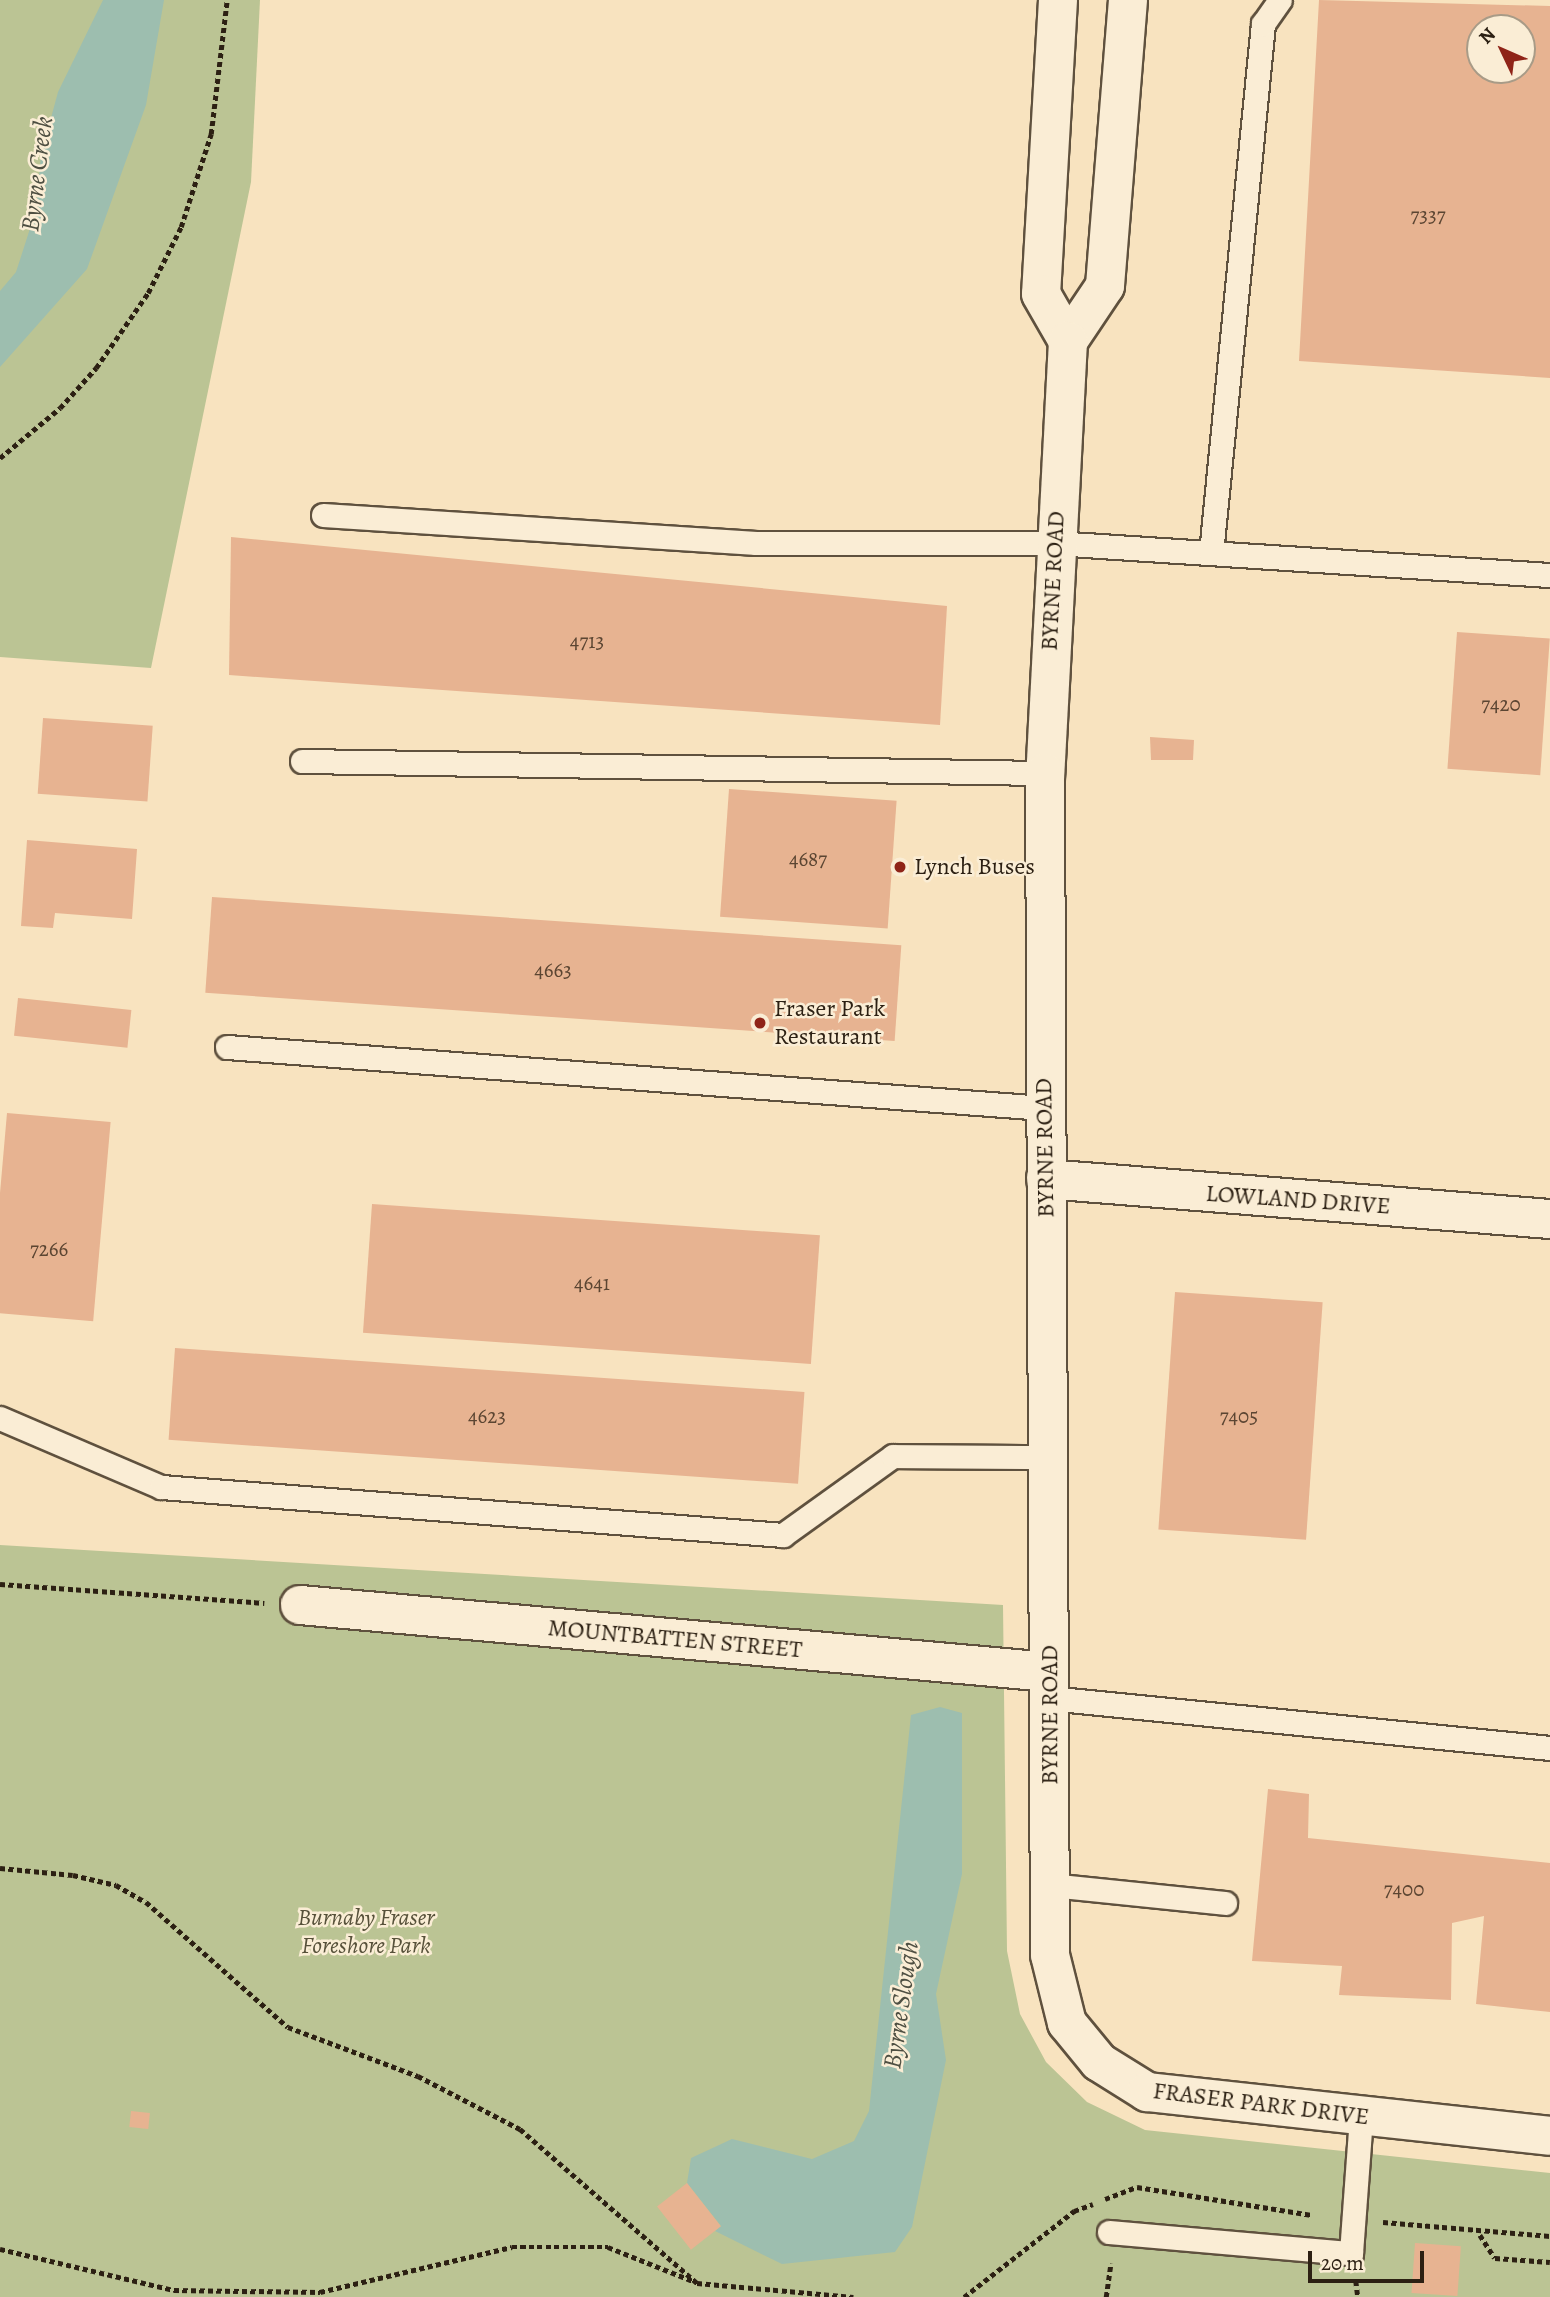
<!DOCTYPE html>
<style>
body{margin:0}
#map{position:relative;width:1550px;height:2297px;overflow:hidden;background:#f8e3bf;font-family:Alegreya,serif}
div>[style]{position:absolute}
.green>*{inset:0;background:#bbc494}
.water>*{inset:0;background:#9dbeaf}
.building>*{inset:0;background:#e7b391;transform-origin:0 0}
.path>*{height:4.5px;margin-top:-2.25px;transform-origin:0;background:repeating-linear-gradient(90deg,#2c2013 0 5px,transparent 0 8.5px)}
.roads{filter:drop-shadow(2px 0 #5f513e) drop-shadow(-2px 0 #5f513e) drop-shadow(0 2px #5f513e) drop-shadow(0 -2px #5f513e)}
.lane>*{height:23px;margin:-11.5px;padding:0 11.5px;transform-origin:11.5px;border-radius:11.5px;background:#faedd5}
.street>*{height:38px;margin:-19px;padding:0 19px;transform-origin:19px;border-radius:19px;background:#faedd5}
.dots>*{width:19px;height:19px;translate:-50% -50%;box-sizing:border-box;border:4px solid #faedd5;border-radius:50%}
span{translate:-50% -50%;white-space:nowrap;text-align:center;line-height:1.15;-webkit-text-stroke:5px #faedd5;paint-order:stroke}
.number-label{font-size:21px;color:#5b4532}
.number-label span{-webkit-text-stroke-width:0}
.street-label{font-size:24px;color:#2c2013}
.poi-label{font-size:24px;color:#2c2013}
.left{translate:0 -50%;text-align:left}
.park-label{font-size:24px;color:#57513a;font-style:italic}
.water-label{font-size:26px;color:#4e4f42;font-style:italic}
.north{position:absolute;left:1466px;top:14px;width:70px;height:70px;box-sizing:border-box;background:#faedd5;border:2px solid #a89b87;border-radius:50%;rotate:314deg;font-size:19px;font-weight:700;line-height:28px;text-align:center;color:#2c2013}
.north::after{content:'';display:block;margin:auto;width:24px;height:32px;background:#8f2418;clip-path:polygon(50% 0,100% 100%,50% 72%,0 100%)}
.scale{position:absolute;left:1308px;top:2251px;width:116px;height:32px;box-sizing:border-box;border:4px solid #2c2013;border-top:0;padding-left:9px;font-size:21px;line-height:24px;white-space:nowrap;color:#2c2013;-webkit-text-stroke:5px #faedd5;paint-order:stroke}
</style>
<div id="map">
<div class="green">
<div style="clip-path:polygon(0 0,260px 0,251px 182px,151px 668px,0 657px)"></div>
<div style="clip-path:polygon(0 1545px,1003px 1605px,1007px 1951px,1020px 2014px,1046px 2062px,1087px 2102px,1145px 2130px,1550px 2173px,1550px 2297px,0 2297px)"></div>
</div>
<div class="water">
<div style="clip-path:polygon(103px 0,164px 0,146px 105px,87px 269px,0 367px,0 291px,16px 272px,36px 210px,41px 155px,58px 92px)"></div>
<div style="clip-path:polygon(940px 1707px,962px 1713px,962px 1874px,936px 1994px,946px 2060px,912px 2227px,895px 2252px,782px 2264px,715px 2231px,721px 2226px,687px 2183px,691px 2158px,732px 2139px,812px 2159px,854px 2141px,869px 2111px,911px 1715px)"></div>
</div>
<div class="building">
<div style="clip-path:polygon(evenodd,1319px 0,1550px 6px,1550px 378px,1299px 361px,1319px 0,1480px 28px,1522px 28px,1522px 70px,1480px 70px,1480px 28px)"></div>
<div style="clip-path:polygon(231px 537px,947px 606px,940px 725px,229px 675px)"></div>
<div style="left:1457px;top:632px;width:93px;height:137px;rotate:4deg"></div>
<div style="left:43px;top:718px;width:110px;height:76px;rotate:4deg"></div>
<div style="clip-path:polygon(1150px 737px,1194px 740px,1193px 760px,1151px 760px)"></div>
<div style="left:729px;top:789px;width:168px;height:128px;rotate:4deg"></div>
<div style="clip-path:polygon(27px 840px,137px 849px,132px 919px,55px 913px,53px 928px,21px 926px)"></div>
<div style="left:212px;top:897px;width:691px;height:96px;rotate:4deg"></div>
<div style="left:18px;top:998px;width:114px;height:38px;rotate:6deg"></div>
<div style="left:7px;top:1113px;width:104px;height:200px;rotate:5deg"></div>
<div style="left:372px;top:1204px;width:449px;height:129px;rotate:4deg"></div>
<div style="left:1175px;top:1292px;width:148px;height:238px;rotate:4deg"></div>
<div style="left:175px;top:1348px;width:631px;height:92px;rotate:4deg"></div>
<div style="clip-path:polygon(1268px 1789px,1309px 1794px,1308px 1838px,1550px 1863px,1550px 2012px,1476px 2004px,1484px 1916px,1452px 1923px,1451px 2000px,1339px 1995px,1342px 1966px,1252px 1961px)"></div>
<div style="left:131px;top:2111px;width:19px;height:16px;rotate:6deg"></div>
<div style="left:687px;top:2183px;width:55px;height:38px;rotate:52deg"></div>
<div style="left:1415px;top:2243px;width:46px;height:50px;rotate:4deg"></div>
</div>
<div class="path">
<div style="left:0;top:458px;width:78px;rotate:-39.8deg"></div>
<div style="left:60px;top:408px;width:54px;rotate:-48deg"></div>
<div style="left:96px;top:368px;width:91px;rotate:-55.3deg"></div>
<div style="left:148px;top:293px;width:74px;rotate:-63.4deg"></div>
<div style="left:181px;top:227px;width:98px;rotate:-72.1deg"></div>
<div style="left:211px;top:134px;width:135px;rotate:-83.2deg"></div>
<div style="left:0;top:1584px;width:265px;rotate:4.1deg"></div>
<div style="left:0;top:1868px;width:73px;rotate:5.5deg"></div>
<div style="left:73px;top:1875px;width:44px;rotate:13.1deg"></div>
<div style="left:116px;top:1885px;width:34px;rotate:30deg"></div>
<div style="left:146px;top:1902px;width:189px;rotate:41.4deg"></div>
<div style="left:288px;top:2027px;width:139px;rotate:20.7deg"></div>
<div style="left:418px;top:2076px;width:115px;rotate:27.5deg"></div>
<div style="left:520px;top:2129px;width:235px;rotate:41deg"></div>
<div style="left:697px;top:2283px;width:157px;rotate:5.1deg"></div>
<div style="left:1105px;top:2199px;width:34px;rotate:-21deg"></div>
<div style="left:1137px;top:2187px;width:177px;rotate:9.1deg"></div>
<div style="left:1383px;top:2222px;width:168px;rotate:4.8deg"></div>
<div style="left:1480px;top:2235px;width:27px;rotate:57deg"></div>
<div style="left:1495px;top:2258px;width:55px;rotate:4.2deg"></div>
<div style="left:0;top:2249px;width:179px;rotate:13.3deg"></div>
<div style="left:174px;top:2290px;width:146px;rotate:0.8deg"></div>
<div style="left:320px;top:2292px;width:197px;rotate:-13.2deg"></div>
<div style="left:512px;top:2247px;width:96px"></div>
<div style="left:608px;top:2247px;width:92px;rotate:21.8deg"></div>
<div style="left:1356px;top:2281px;width:16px;rotate:83deg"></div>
<div style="left:964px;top:2297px;width:140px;rotate:-38deg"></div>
<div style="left:1074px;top:2211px;width:20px;rotate:-20deg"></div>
<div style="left:1106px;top:2297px;width:34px;rotate:-82deg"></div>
</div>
<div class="roads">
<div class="lane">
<div style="left:323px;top:515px;width:434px;rotate:3.7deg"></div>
<div style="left:756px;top:543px;width:298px"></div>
<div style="left:1054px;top:543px;width:497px;rotate:3.7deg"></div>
<div style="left:1211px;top:553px;width:532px;rotate:-84.39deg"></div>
<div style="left:1263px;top:24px;width:29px;rotate:-55deg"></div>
<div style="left:302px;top:761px;width:743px;rotate:0.93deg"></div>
<div style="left:227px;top:1047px;width:819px;rotate:4.27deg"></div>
<div style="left:0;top:1418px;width:175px;rotate:23.2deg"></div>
<div style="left:161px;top:1487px;width:624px;rotate:4.41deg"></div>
<div style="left:783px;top:1535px;width:135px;rotate:-35.7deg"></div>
<div style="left:893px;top:1456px;width:155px;rotate:0.4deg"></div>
<div style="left:1049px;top:1698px;width:503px;rotate:5.7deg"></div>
<div style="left:1051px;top:1885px;width:175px;rotate:5.9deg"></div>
<div style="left:1109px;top:2232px;width:243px;rotate:5deg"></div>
<div style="left:1351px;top:2253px;width:136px;rotate:-85.8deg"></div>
</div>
<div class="street">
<div style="left:1058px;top:0;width:294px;rotate:93.3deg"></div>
<div style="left:1041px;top:294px;width:54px;rotate:60.1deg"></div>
<div style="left:1128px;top:0;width:287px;rotate:94.6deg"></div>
<div style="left:1105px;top:286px;width:66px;rotate:123.9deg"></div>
<div style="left:1068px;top:341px;width:433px;rotate:93deg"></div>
<div style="left:1045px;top:773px;width:1182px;rotate:89.76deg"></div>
<div style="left:1050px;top:1955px;width:70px;rotate:76deg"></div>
<div style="left:1067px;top:2023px;width:50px;rotate:50.6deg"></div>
<div style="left:1099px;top:2062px;width:57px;rotate:32deg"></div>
<div style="left:1147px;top:2092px;width:405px;rotate:6.2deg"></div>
<div style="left:1046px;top:1179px;width:506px;rotate:4.54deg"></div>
<div style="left:300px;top:1605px;width:752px;rotate:5.11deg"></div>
</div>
</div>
<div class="dots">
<div style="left:900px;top:867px;background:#8f2418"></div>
<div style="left:760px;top:1023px;background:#8f2418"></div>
</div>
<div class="number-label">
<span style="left:1428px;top:215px">7337</span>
<span style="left:587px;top:641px">4713</span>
<span style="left:1501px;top:704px">7420</span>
<span style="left:808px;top:859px">4687</span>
<span style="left:553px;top:970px">4663</span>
<span style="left:49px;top:1249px">7266</span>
<span style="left:592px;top:1283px">4641</span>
<span style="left:487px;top:1416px">4623</span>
<span style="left:1239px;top:1416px">7405</span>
<span style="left:1404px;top:1889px">7400</span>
</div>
<div class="street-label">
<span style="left:1053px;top:581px;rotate:-87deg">BYRNE ROAD</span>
<span style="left:1045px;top:1148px;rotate:-91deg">BYRNE ROAD</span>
<span style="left:1298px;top:1200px;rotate:4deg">LOWLAND DRIVE</span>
<span style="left:675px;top:1639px;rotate:5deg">MOUNTBATTEN STREET</span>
<span style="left:1050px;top:1715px;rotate:-90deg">BYRNE ROAD</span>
<span style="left:1261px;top:2104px;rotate:7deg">FRASER PARK DRIVE</span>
</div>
<div class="poi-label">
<span class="left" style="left:914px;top:867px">Lynch Buses</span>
<span class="left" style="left:774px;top:1023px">Fraser Park<br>Restaurant</span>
</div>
<div class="park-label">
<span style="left:366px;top:1932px">Burnaby Fraser<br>Foreshore Park</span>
</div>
<div class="water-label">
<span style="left:37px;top:174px;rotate:-83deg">Byrne Creek</span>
<span style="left:901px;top:2005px;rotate:-82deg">Byrne Slough</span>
</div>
<div class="north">N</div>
<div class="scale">20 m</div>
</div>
